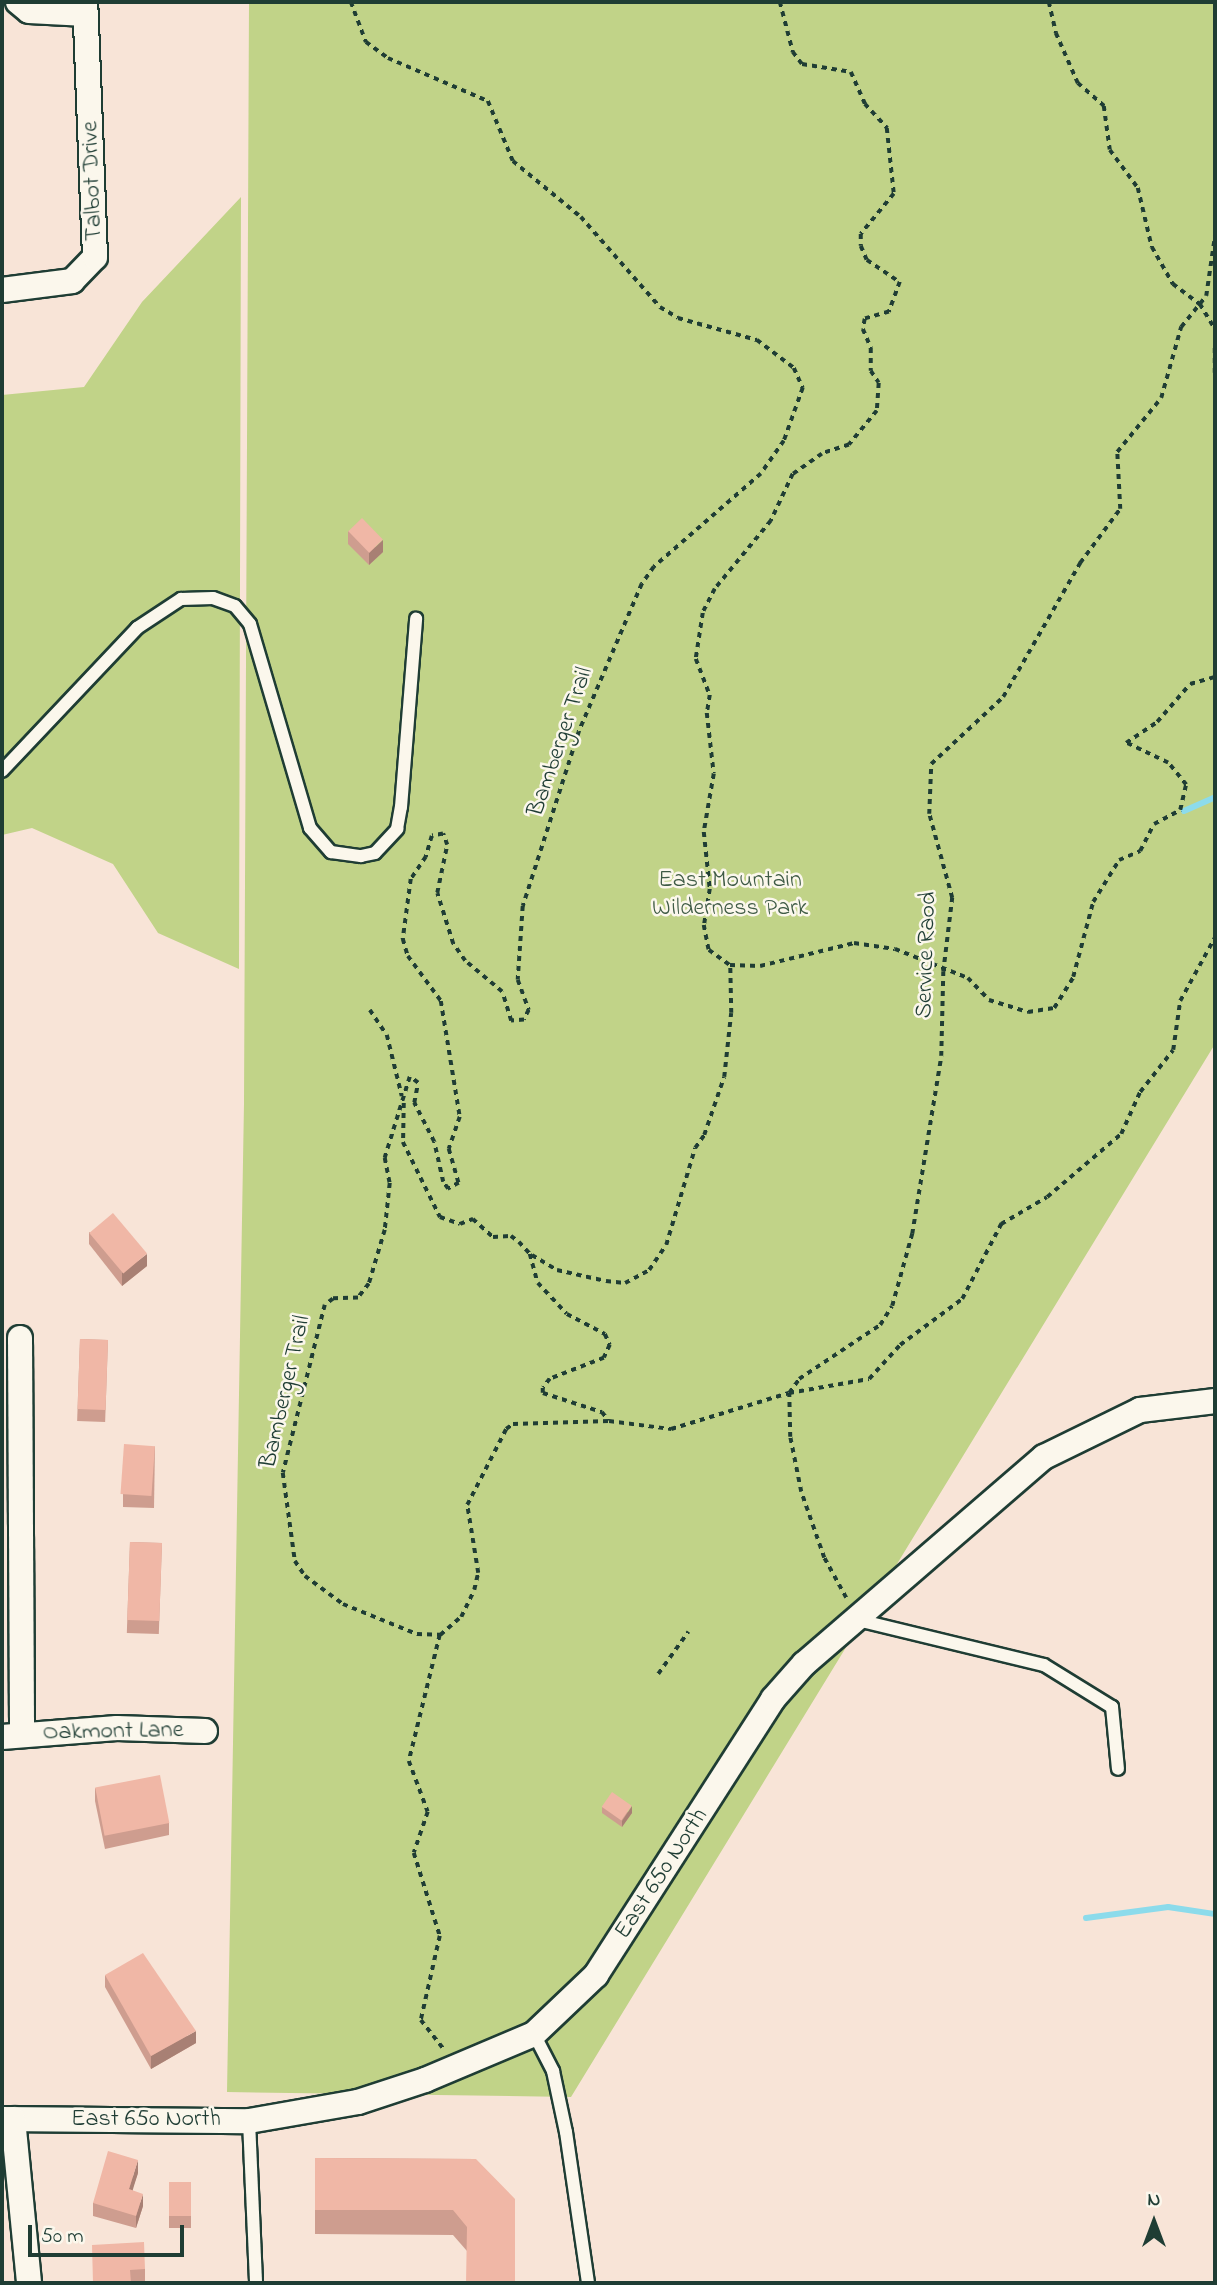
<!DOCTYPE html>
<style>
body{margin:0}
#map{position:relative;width:1217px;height:2285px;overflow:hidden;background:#f8e4d7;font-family:"Indie Flower",sans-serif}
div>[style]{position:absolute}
.green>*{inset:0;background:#c1d388}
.stream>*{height:6px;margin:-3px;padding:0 3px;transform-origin:3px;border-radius:3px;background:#8cdbeb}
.path>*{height:3.5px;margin-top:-1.75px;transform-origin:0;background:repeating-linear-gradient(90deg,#1f3d34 0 5px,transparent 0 10px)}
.roads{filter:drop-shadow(2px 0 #1f3d34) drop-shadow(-2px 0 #1f3d34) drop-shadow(0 2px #1f3d34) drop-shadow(0 -2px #1f3d34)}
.lane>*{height:12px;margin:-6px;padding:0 6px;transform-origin:6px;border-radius:6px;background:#fbf7ec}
.street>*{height:24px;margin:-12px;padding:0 12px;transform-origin:12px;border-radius:12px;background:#fbf7ec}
.wall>*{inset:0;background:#ce9d8f;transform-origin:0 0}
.shaded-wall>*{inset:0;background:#a88074}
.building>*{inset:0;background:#f0b7a6;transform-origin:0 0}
span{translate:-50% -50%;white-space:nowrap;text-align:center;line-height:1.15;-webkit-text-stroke:5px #fbf7ec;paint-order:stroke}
.street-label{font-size:24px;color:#1f3d34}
.park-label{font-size:24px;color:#3f5b45}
.frame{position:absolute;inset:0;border:4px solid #1f3d34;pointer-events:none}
.north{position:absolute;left:1119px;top:2187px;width:70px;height:70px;-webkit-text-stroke:5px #fbf7ec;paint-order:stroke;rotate:0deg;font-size:19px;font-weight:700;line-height:28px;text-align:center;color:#1f3d34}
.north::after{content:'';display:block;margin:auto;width:24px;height:32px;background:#1f3d34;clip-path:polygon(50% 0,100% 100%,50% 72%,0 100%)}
.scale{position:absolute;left:28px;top:2225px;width:156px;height:32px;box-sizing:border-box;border:4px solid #1f3d34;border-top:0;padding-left:9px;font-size:21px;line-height:24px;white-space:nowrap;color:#1f3d34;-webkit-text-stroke:5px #fbf7ec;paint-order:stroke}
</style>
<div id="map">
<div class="green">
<div style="clip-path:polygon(249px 2px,1215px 2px,1215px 1044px,571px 2097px,227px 2092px,244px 1103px)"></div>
<div style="clip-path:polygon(241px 197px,239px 969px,158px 933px,113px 864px,32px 828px,2px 835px,2px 395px,84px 387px,142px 302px)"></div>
</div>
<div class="stream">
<div style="left:1184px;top:811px;width:34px;rotate:-24deg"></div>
<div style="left:1086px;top:1918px;width:83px;rotate:-7.6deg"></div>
<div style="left:1168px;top:1907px;width:48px;rotate:8.5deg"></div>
</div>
<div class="path">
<div style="left:351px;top:2px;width:43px;rotate:69.4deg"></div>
<div style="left:366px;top:42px;width:27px;rotate:36deg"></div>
<div style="left:388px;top:58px;width:109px;rotate:23.3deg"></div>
<div style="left:488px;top:101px;width:65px;rotate:67.4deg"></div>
<div style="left:513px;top:161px;width:88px;rotate:39.5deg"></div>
<div style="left:581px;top:217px;width:120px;rotate:48.7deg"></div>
<div style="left:660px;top:307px;width:21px;rotate:31deg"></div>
<div style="left:678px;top:318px;width:82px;rotate:15.6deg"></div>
<div style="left:757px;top:340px;width:46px;rotate:37.1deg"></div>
<div style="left:794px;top:368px;width:22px;rotate:66deg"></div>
<div style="left:803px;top:388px;width:56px;rotate:109.7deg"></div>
<div style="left:784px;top:441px;width:40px;rotate:124.9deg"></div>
<div style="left:761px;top:474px;width:142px;rotate:139deg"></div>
<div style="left:654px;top:567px;width:21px;rotate:125deg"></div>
<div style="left:642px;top:584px;width:161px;rotate:113.1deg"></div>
<div style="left:579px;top:732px;width:183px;rotate:107.8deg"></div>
<div style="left:523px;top:906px;width:74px;rotate:93.9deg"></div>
<div style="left:518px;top:980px;width:32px;rotate:70deg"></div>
<div style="left:529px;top:1010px;width:11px;rotate:117deg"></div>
<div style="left:524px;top:1020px;width:13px;rotate:176deg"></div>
<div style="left:511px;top:1021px;width:30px;rotate:-107deg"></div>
<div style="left:502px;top:992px;width:48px;rotate:-140deg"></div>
<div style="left:465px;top:961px;width:21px;rotate:-125deg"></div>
<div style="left:453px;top:944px;width:53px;rotate:-107.4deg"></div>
<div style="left:437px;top:893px;width:49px;rotate:-78.2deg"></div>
<div style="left:447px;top:845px;width:12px;rotate:-110deg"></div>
<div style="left:443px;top:834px;width:11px;rotate:170deg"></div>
<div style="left:432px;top:836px;width:22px;rotate:106deg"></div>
<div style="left:426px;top:857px;width:27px;rotate:124deg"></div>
<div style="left:411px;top:879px;width:61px;rotate:97.6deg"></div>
<div style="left:403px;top:939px;width:18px;rotate:74deg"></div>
<div style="left:408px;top:956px;width:56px;rotate:53.7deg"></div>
<div style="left:441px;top:1001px;width:118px;rotate:80.7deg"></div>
<div style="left:460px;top:1117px;width:34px;rotate:109deg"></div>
<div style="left:449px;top:1149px;width:35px;rotate:74deg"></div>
<div style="left:459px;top:1183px;width:13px;rotate:151deg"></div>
<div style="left:448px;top:1189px;width:9px;rotate:-126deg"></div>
<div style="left:443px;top:1182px;width:41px;rotate:-102.7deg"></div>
<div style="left:434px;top:1142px;width:44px;rotate:-117.1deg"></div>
<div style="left:414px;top:1103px;width:20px;rotate:-79deg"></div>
<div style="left:418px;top:1083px;width:10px;rotate:-143deg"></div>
<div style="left:410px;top:1077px;width:85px;rotate:107.2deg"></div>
<div style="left:385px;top:1158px;width:25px;rotate:79deg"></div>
<div style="left:390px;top:1183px;width:47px;rotate:96.1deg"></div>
<div style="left:385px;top:1230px;width:56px;rotate:106.5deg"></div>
<div style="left:369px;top:1284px;width:18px;rotate:128deg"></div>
<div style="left:358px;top:1298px;width:25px;rotate:178deg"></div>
<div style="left:333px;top:1299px;width:10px;rotate:143deg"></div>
<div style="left:325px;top:1305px;width:173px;rotate:104deg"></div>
<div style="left:283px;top:1473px;width:89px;rotate:82.2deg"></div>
<div style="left:295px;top:1561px;width:18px;rotate:56deg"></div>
<div style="left:305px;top:1576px;width:47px;rotate:36.4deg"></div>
<div style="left:343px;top:1604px;width:80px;rotate:22.1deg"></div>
<div style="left:417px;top:1634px;width:23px;rotate:2deg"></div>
<div style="left:440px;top:1635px;width:28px;rotate:-41deg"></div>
<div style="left:461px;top:1617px;width:30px;rotate:-64deg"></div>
<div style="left:474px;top:1590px;width:17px;rotate:-77deg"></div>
<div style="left:478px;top:1573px;width:69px;rotate:-99.2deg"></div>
<div style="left:467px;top:1505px;width:85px;rotate:-62.8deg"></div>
<div style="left:506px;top:1429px;width:9px;rotate:-36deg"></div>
<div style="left:513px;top:1424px;width:96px;rotate:-1.8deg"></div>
<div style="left:609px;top:1421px;width:63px;rotate:7.4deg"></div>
<div style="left:671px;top:1429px;width:123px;rotate:-17deg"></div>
<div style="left:789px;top:1393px;width:81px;rotate:-9.9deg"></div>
<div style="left:869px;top:1379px;width:46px;rotate:-47.6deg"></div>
<div style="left:900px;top:1345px;width:77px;rotate:-36.6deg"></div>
<div style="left:962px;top:1299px;width:85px;rotate:-62.5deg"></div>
<div style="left:1001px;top:1224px;width:53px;rotate:-30.4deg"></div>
<div style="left:1047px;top:1197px;width:97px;rotate:-40.4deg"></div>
<div style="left:1121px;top:1134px;width:46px;rotate:-65.7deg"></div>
<div style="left:1140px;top:1092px;width:53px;rotate:-51.8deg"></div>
<div style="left:1173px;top:1050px;width:49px;rotate:-81.9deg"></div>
<div style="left:1180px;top:1001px;width:73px;rotate:-61.3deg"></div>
<div style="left:780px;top:2px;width:52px;rotate:75.4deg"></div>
<div style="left:793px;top:52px;width:15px;rotate:53deg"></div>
<div style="left:802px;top:64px;width:50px;rotate:9.3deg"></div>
<div style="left:851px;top:72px;width:35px;rotate:66deg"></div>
<div style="left:865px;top:104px;width:33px;rotate:47deg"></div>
<div style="left:887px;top:128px;width:66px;rotate:83.9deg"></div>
<div style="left:894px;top:194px;width:52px;rotate:129.5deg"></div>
<div style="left:861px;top:234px;width:12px;rotate:90deg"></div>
<div style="left:861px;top:246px;width:15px;rotate:67deg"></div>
<div style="left:867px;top:260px;width:40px;rotate:34deg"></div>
<div style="left:900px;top:282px;width:32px;rotate:110deg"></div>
<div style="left:889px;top:312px;width:25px;rotate:164deg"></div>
<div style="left:865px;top:319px;width:10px;rotate:101deg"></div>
<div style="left:863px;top:329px;width:21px;rotate:67deg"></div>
<div style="left:871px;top:348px;width:23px;rotate:90deg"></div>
<div style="left:871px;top:371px;width:14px;rotate:56deg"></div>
<div style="left:879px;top:383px;width:28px;rotate:94deg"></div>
<div style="left:877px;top:411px;width:44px;rotate:129.5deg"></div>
<div style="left:849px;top:445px;width:28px;rotate:162deg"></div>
<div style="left:822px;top:454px;width:35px;rotate:145deg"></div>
<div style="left:793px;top:474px;width:52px;rotate:115.1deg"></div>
<div style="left:771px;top:521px;width:88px;rotate:129.5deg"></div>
<div style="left:715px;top:589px;width:27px;rotate:117deg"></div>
<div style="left:703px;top:613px;width:47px;rotate:98.7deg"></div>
<div style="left:696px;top:659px;width:39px;rotate:69deg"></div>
<div style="left:710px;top:695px;width:18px;rotate:99deg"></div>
<div style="left:707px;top:713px;width:61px;rotate:83.5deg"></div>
<div style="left:714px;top:774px;width:59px;rotate:99.8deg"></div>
<div style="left:704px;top:832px;width:57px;rotate:84deg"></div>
<div style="left:710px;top:889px;width:36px;rotate:99deg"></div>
<div style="left:704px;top:925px;width:25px;rotate:79deg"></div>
<div style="left:709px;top:950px;width:26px;rotate:36deg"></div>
<div style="left:730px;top:965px;width:30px;rotate:2deg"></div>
<div style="left:760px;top:966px;width:97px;rotate:-13.7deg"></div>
<div style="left:854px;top:943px;width:41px;rotate:8.3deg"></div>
<div style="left:895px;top:949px;width:79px;rotate:21.7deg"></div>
<div style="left:968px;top:978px;width:30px;rotate:46deg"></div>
<div style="left:989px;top:1000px;width:41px;rotate:17.1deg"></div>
<div style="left:1028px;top:1012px;width:26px;rotate:-9deg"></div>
<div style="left:1054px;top:1008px;width:36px;rotate:-58deg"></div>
<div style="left:1073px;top:977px;width:78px;rotate:-75.1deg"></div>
<div style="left:1093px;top:902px;width:49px;rotate:-58.2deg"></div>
<div style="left:1119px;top:860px;width:23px;rotate:-23deg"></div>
<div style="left:1140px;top:851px;width:30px;rotate:-63deg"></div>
<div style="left:1154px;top:824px;width:30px;rotate:-28deg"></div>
<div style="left:1180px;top:810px;width:26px;rotate:-77deg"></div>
<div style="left:1186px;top:785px;width:28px;rotate:-129deg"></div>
<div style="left:1168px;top:763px;width:47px;rotate:-154.5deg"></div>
<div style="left:1126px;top:743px;width:37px;rotate:-34deg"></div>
<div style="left:1157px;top:722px;width:50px;rotate:-49deg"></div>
<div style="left:1190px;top:684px;width:26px;rotate:-16deg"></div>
<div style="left:1049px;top:2px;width:32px;rotate:77deg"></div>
<div style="left:1056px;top:33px;width:55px;rotate:66.3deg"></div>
<div style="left:1078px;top:83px;width:35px;rotate:41deg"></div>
<div style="left:1104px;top:106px;width:44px;rotate:82.2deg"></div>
<div style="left:1110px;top:150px;width:47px;rotate:53.6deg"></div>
<div style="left:1138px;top:188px;width:61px;rotate:76.7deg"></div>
<div style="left:1152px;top:247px;width:43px;rotate:60.4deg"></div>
<div style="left:1173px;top:284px;width:34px;rotate:37deg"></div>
<div style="left:1200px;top:304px;width:29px;rotate:59deg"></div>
<div style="left:1215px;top:348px;width:25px;rotate:90deg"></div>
<div style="left:370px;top:1010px;width:30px;rotate:56deg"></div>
<div style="left:387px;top:1035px;width:63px;rotate:76.2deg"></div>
<div style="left:404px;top:1103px;width:39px;rotate:91deg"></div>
<div style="left:403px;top:1142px;width:84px;rotate:63.7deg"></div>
<div style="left:440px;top:1217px;width:21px;rotate:19deg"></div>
<div style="left:460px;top:1224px;width:14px;rotate:-21deg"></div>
<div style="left:473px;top:1219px;width:27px;rotate:42deg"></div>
<div style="left:493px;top:1237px;width:18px;rotate:-3deg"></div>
<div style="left:511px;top:1236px;width:10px;rotate:37deg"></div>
<div style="left:519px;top:1242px;width:16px;rotate:47deg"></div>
<div style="left:530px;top:1254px;width:30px;rotate:75deg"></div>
<div style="left:538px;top:1283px;width:42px;rotate:46.9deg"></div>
<div style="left:567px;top:1314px;width:43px;rotate:27.8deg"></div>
<div style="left:605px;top:1334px;width:12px;rotate:66deg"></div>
<div style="left:610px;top:1345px;width:14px;rotate:115deg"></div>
<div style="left:604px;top:1358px;width:58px;rotate:158.7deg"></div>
<div style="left:550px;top:1379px;width:11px;rotate:128deg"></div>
<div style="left:543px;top:1388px;width:5px;rotate:90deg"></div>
<div style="left:543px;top:1393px;width:62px;rotate:17.9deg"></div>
<div style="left:602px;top:1412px;width:11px;rotate:52deg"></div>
<div style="left:532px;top:1255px;width:29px;rotate:31deg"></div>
<div style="left:557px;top:1270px;width:50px;rotate:12.7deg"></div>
<div style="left:606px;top:1281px;width:19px;rotate:6deg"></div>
<div style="left:625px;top:1283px;width:27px;rotate:-28deg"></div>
<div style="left:649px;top:1270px;width:30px;rotate:-56deg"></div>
<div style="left:666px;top:1245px;width:101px;rotate:-73.4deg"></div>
<div style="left:695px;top:1148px;width:16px;rotate:-55deg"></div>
<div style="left:704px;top:1135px;width:61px;rotate:-71deg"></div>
<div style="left:724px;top:1077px;width:64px;rotate:-83.8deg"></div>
<div style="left:731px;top:1013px;width:48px;rotate:-91.2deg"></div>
<div style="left:846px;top:1598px;width:46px;rotate:-118.8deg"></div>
<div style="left:824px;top:1558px;width:70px;rotate:-109.2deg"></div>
<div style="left:801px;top:1492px;width:56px;rotate:-101.3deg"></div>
<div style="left:790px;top:1437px;width:44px;rotate:-91.3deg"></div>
<div style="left:789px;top:1393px;width:17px;rotate:-54deg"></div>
<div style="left:799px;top:1379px;width:97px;rotate:-33.7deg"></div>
<div style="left:880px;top:1325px;width:22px;rotate:-58deg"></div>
<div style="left:892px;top:1306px;width:75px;rotate:-74.5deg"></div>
<div style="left:912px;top:1234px;width:180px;rotate:-80.7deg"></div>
<div style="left:941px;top:1056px;width:84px;rotate:-88.6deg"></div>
<div style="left:943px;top:972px;width:75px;rotate:-83.1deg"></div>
<div style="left:952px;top:898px;width:87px;rotate:-105.3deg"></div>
<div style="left:929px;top:814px;width:50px;rotate:-87.7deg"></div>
<div style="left:931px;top:764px;width:98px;rotate:-42.9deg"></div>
<div style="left:1003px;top:697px;width:155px;rotate:-60.1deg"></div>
<div style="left:1080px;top:563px;width:67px;rotate:-53.5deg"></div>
<div style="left:1120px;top:509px;width:57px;rotate:-93deg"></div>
<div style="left:1117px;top:452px;width:70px;rotate:-50.8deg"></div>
<div style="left:1161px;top:398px;width:74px;rotate:-74.3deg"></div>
<div style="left:1181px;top:327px;width:40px;rotate:-51deg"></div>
<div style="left:1206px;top:296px;width:63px;rotate:-81.7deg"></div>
<div style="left:440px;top:1635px;width:130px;rotate:103.8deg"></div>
<div style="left:409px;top:1761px;width:54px;rotate:69.6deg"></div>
<div style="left:428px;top:1812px;width:43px;rotate:108.9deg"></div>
<div style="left:414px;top:1853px;width:87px;rotate:72.6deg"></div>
<div style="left:440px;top:1936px;width:86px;rotate:102.7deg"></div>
<div style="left:421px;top:2020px;width:37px;rotate:52deg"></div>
<div style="left:658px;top:1674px;width:52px;rotate:-54.5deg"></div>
</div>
<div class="roads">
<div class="lane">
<div style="left:2px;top:771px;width:197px;rotate:-46.6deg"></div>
<div style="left:137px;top:628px;width:53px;rotate:-33.4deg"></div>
<div style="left:181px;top:599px;width:32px;rotate:-2deg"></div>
<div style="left:213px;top:598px;width:23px;rotate:20deg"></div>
<div style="left:235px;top:606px;width:23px;rotate:50deg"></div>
<div style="left:250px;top:624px;width:213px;rotate:73.6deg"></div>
<div style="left:310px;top:828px;width:32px;rotate:49deg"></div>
<div style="left:331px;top:852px;width:30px;rotate:8deg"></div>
<div style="left:361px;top:856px;width:14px;rotate:-12deg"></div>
<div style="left:375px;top:853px;width:33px;rotate:-47deg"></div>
<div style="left:397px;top:829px;width:22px;rotate:-80deg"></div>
<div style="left:401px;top:807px;width:189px;rotate:-85.4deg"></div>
<div style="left:858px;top:1620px;width:191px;rotate:13.6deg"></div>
<div style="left:1044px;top:1665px;width:80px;rotate:31.7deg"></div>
<div style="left:1112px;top:1707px;width:62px;rotate:84.5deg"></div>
<div style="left:534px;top:2034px;width:42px;rotate:62.8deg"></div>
<div style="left:553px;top:2071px;width:62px;rotate:78deg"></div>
<div style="left:566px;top:2132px;width:153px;rotate:81.7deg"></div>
<div style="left:249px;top:2121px;width:162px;rotate:87.5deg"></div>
</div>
<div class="street">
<div style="left:18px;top:2px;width:14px;rotate:39deg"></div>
<div style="left:29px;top:11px;width:57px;rotate:3deg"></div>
<div style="left:2px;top:290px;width:71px;rotate:-7.3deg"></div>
<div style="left:72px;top:281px;width:33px;rotate:-46deg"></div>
<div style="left:95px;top:257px;width:255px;rotate:-92.2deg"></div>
<div style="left:20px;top:1338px;width:396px;rotate:89.7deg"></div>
<div style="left:2px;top:1737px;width:115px;rotate:-4.5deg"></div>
<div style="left:117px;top:1728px;width:88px;rotate:2deg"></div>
<div style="left:2px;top:2119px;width:247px;rotate:0.5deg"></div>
<div style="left:249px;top:2121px;width:111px;rotate:-9.9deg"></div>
<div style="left:358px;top:2102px;width:71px;rotate:-18.2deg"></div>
<div style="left:425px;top:2080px;width:118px;rotate:-22.9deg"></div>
<div style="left:534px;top:2034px;width:86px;rotate:-43.6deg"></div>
<div style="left:596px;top:1975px;width:328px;rotate:-57.3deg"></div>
<div style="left:773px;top:1699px;width:47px;rotate:-48.5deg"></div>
<div style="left:804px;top:1664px;width:317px;rotate:-40.8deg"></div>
<div style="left:1044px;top:1457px;width:107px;rotate:-26.1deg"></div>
<div style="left:1140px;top:1410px;width:76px;rotate:-6.8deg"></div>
<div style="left:13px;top:2119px;width:165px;rotate:84.4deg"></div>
</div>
</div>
<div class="wall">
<div style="clip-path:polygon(348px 531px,383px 552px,369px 565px,348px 544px)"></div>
<div style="clip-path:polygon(89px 1232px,147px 1266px,122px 1286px,89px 1244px)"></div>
<div style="left:80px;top:1339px;width:28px;height:82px;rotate:2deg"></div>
<div style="clip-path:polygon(155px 1446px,154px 1508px,123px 1507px,123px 1494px)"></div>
<div style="left:130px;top:1542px;width:32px;height:91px;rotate:2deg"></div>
<div style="clip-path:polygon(95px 1788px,169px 1823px,169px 1835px,105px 1849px,95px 1801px)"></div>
<div style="clip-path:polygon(602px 1807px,632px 1813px,622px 1827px,602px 1813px)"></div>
<div style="clip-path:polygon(105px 1975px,196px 2043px,151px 2069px,105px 1987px)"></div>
<div style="clip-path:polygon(315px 2158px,476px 2159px,467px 2251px,453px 2235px,315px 2234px)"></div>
<div style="clip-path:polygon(138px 2173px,132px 2190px,143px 2206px,136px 2228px,93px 2216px,93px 2203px)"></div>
<div style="left:169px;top:2182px;width:22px;height:46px"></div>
<div style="clip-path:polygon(92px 2245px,145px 2269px,145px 2282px,131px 2282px)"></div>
</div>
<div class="shaded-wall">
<div style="clip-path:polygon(383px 540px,383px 552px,369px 565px,369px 553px)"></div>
<div style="clip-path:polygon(147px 1254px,147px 1266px,122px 1286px,122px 1273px)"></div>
<div style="clip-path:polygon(632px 1806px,632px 1813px,622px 1827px,622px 1821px)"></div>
<div style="clip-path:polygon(196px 2031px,196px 2043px,151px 2069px,151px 2056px)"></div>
<div style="clip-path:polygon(138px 2160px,138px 2173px,129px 2202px,129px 2189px)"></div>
<div style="clip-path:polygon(143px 2194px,143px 2206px,136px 2228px,136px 2216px)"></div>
</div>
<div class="building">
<div style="left:362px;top:518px;width:30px;height:19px;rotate:46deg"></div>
<div style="left:113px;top:1213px;width:53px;height:31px;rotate:50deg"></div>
<div style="left:80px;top:1339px;width:28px;height:70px;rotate:2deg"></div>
<div style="left:124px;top:1444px;width:31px;height:50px;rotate:4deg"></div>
<div style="left:130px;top:1542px;width:32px;height:78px;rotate:2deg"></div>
<div style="left:160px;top:1775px;width:49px;height:66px;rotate:79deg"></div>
<div style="left:612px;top:1792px;width:24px;height:18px;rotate:35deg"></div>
<div style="clip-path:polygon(143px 1953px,196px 2031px,151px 2056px,105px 1975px)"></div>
<div style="clip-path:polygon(108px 2151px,138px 2160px,129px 2189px,143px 2194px,136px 2216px,93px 2203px)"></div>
<div style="clip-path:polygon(315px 2158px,476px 2159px,515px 2199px,515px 2283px,466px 2283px,467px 2227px,453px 2210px,315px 2210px)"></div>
<div style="left:169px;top:2182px;width:22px;height:34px"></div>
<div style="clip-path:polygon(144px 2242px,145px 2269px,130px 2270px,131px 2283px,93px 2283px,92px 2245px)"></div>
</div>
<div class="street-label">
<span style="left:93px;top:181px;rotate:-92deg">Talbot Drive</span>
<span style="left:561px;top:742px;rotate:-71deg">Bamberger Trail</span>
<span style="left:927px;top:955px;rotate:-88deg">Service Raod</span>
<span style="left:286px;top:1392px;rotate:-77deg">Bamberger Trail</span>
<span style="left:113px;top:1732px;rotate:-1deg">Oakmont Lane</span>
<span style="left:662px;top:1874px;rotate:-57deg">East 650 North</span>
<span style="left:146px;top:2120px">East 650 North</span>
</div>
<div class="park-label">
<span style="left:730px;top:895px">East Mountain<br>Wilderness Park</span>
</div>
<div class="frame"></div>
<div class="north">N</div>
<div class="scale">50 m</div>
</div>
